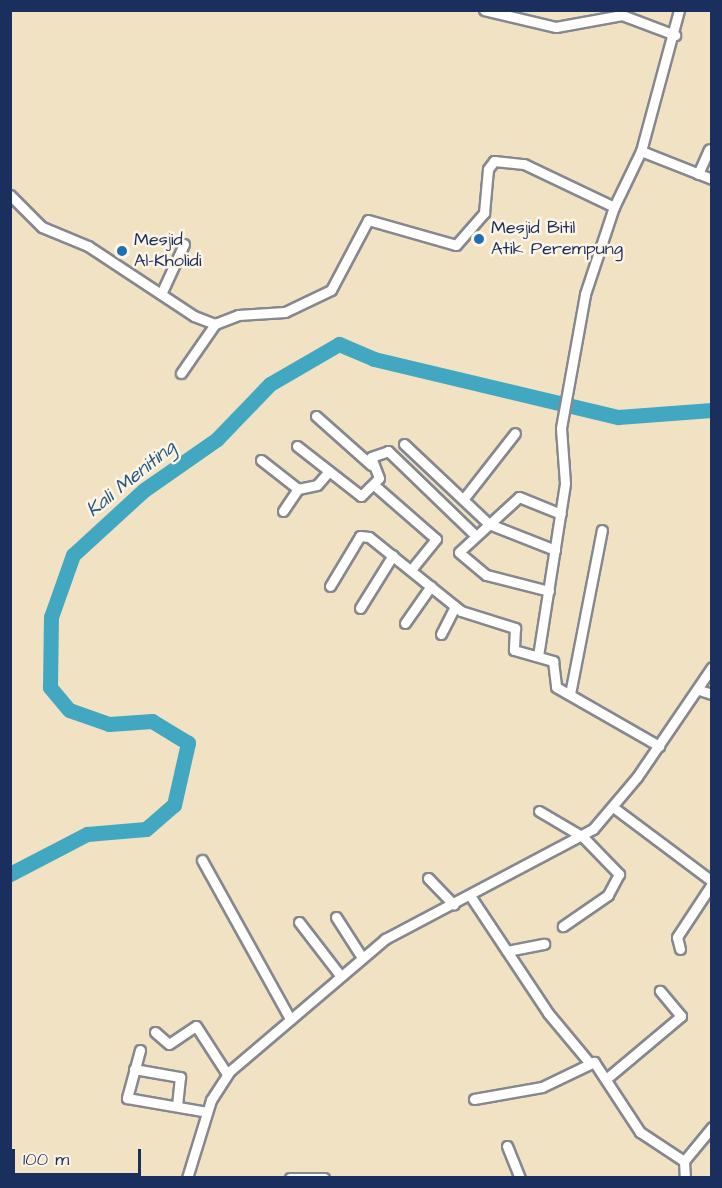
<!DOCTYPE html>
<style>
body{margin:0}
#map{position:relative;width:722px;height:1188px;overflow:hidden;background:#f0e2c3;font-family:"Architects Daughter",sans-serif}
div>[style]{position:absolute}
.river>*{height:15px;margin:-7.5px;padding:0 7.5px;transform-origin:7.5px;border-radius:7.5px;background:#42a8c2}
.roads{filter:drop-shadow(2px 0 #868890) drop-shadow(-2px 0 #868890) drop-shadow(0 2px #868890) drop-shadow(0 -2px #868890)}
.minor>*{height:9px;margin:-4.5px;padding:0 4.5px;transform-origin:4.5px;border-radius:4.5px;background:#fff}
.dots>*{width:16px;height:16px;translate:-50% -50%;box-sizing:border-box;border:3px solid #fcf5e5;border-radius:50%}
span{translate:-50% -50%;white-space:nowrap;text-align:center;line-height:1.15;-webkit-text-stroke:5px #fcf5e5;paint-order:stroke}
.poi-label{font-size:18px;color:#1b2f5e}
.left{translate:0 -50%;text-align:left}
.water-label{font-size:20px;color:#295981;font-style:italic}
.frame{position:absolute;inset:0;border:12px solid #1b2f5e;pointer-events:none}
.scale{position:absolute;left:12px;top:1149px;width:129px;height:27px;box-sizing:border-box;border:3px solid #1b2f5e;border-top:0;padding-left:8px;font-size:18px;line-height:21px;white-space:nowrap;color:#1b2f5e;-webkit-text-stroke:4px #fcf5e5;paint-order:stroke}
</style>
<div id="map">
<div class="river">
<div style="left:10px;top:874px;width:87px;rotate:-27.5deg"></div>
<div style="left:87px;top:834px;width:59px;rotate:-4.8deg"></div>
<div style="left:146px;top:829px;width:37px;rotate:-41deg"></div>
<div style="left:174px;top:805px;width:64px;rotate:-77.3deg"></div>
<div style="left:188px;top:743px;width:42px;rotate:-148.6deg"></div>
<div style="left:152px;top:721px;width:43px;rotate:176deg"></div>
<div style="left:109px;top:724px;width:42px;rotate:-160.7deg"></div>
<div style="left:69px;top:710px;width:30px;rotate:-130deg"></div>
<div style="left:50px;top:687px;width:70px;rotate:-89.2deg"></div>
<div style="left:51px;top:617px;width:66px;rotate:-70.5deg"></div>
<div style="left:73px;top:555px;width:96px;rotate:-42.5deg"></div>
<div style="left:144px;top:490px;width:89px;rotate:-34.9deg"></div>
<div style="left:217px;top:439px;width:76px;rotate:-46.1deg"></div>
<div style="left:270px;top:384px;width:80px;rotate:-30.1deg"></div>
<div style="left:339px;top:344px;width:38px;rotate:23deg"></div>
<div style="left:374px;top:359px;width:251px;rotate:13.4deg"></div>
<div style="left:618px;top:417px;width:94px;rotate:-4.3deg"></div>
</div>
<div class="roads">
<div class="minor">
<div style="left:484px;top:10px;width:74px;rotate:13.3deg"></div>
<div style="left:556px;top:27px;width:67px;rotate:-10.3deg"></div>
<div style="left:622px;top:15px;width:57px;rotate:20.7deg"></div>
<div style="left:641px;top:151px;width:76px;rotate:21.5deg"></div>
<div style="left:698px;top:174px;width:27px;rotate:-66deg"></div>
<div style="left:10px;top:195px;width:45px;rotate:45deg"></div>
<div style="left:42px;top:227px;width:50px;rotate:22.4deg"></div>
<div style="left:88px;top:246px;width:127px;rotate:33.4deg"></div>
<div style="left:194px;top:316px;width:22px;rotate:21deg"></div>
<div style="left:215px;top:324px;width:25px;rotate:-21deg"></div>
<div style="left:238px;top:315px;width:47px;rotate:-3.7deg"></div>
<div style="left:285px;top:312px;width:51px;rotate:-25.6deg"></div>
<div style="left:331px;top:290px;width:79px;rotate:-62.1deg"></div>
<div style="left:368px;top:220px;width:91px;rotate:15.9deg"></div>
<div style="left:456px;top:245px;width:43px;rotate:-48.8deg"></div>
<div style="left:484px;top:213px;width:44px;rotate:-84.8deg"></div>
<div style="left:488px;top:169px;width:10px;rotate:-53deg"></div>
<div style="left:494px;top:161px;width:30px;rotate:6deg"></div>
<div style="left:524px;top:164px;width:100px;rotate:25.5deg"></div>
<div style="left:614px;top:207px;width:62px;rotate:-64.3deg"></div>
<div style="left:641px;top:151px;width:146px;rotate:-74.9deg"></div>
<div style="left:161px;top:294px;width:55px;rotate:-65.3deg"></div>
<div style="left:181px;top:373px;width:60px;rotate:-55.2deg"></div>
<div style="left:316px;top:416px;width:74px;rotate:41.7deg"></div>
<div style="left:404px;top:444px;width:117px;rotate:43.3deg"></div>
<div style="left:489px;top:524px;width:71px;rotate:21.5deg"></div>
<div style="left:297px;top:446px;width:81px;rotate:38deg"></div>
<div style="left:361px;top:496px;width:25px;rotate:-45deg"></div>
<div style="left:379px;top:478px;width:22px;rotate:-111deg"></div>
<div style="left:371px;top:457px;width:18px;rotate:-19deg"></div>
<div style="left:388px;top:451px;width:122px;rotate:44deg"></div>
<div style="left:261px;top:460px;width:47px;rotate:38.1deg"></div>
<div style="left:374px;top:485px;width:82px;rotate:41.1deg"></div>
<div style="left:436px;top:539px;width:38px;rotate:129deg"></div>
<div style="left:465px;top:497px;width:81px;rotate:-52deg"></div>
<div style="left:283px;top:511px;width:27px;rotate:-56deg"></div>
<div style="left:298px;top:489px;width:19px;rotate:-12deg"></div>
<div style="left:317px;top:485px;width:18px;rotate:-49deg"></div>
<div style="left:330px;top:586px;width:58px;rotate:-59deg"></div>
<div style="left:360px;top:536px;width:9px;rotate:6deg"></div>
<div style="left:369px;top:537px;width:118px;rotate:38.8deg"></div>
<div style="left:461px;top:611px;width:57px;rotate:17.5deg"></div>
<div style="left:515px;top:628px;width:22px;rotate:93deg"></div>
<div style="left:514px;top:650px;width:41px;rotate:15.8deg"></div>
<div style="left:553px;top:661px;width:26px;rotate:83deg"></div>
<div style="left:556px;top:687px;width:119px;rotate:29.8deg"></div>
<div style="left:549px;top:591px;width:65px;rotate:-165.7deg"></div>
<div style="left:486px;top:575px;width:35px;rotate:-140deg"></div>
<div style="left:459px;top:552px;width:81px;rotate:-42.5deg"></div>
<div style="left:519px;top:497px;width:45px;rotate:22deg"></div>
<div style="left:360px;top:608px;width:62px;rotate:-58.1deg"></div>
<div style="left:405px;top:623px;width:45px;rotate:-54.9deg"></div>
<div style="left:441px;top:634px;width:31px;rotate:-63deg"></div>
<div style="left:538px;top:656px;width:175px;rotate:-81.1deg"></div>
<div style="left:565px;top:483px;width:55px;rotate:-94.2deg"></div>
<div style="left:561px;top:428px;width:136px;rotate:-79.8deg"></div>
<div style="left:585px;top:294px;width:92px;rotate:-71.6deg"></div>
<div style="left:699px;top:690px;width:14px;rotate:17deg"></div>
<div style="left:570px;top:694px;width:167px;rotate:-79deg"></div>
<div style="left:613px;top:807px;width:124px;rotate:36.8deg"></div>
<div style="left:539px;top:811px;width:51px;rotate:30.6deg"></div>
<div style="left:583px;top:837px;width:52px;rotate:45.8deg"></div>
<div style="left:619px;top:874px;width:24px;rotate:118deg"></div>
<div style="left:608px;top:895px;width:55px;rotate:145.4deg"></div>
<div style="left:202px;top:860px;width:182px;rotate:61deg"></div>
<div style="left:428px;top:878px;width:37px;rotate:46deg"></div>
<div style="left:471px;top:897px;width:139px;rotate:56.4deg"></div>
<div style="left:548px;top:1013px;width:62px;rotate:50.2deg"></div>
<div style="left:336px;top:917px;width:46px;rotate:57.3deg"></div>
<div style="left:299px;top:922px;width:66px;rotate:52.4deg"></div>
<div style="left:680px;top:949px;width:12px;rotate:-104deg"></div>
<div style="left:677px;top:937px;width:64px;rotate:-56.6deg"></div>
<div style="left:507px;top:951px;width:38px;rotate:-11deg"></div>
<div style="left:155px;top:1032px;width:18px;rotate:41deg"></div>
<div style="left:169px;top:1044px;width:32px;rotate:-34deg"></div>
<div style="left:196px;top:1026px;width:57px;rotate:57.1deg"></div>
<div style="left:140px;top:1050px;width:50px;rotate:105.2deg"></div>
<div style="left:127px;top:1098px;width:81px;rotate:9.9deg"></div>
<div style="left:134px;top:1069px;width:47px;rotate:9.9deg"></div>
<div style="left:180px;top:1077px;width:29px;rotate:96deg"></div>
<div style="left:606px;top:1079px;width:98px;rotate:-40deg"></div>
<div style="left:681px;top:1016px;width:33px;rotate:-130deg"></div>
<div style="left:474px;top:1099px;width:69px;rotate:-10deg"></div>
<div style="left:542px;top:1087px;width:58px;rotate:-25.7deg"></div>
<div style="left:594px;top:1062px;width:84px;rotate:56.7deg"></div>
<div style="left:640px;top:1132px;width:53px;rotate:33.4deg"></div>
<div style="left:684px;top:1161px;width:17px;rotate:87deg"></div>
<div style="left:507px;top:1146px;width:35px;rotate:68deg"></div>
<div style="left:684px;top:1161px;width:44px;rotate:-50.5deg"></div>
<div style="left:187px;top:1178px;width:82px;rotate:-72.9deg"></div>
<div style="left:211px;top:1100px;width:35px;rotate:-57deg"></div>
<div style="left:230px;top:1071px;width:204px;rotate:-40.4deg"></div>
<div style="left:385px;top:939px;width:235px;rotate:-27.9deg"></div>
<div style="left:593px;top:829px;width:68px;rotate:-49.8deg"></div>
<div style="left:637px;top:777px;width:133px;rotate:-55.7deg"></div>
<div style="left:290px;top:1178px;width:34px"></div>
</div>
</div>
<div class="dots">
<div style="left:479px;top:239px;background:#1f6fb2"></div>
<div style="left:122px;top:251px;background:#1f6fb2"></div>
</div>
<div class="poi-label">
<span class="left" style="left:491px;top:239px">Mesjid Bitil<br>Atik Perempung</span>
<span class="left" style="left:134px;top:251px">Mesjid<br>Al-Kholidi</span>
</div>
<div class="water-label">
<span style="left:131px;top:479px;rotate:-39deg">Kali Meniting</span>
</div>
<div class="frame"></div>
<div class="scale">100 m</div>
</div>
